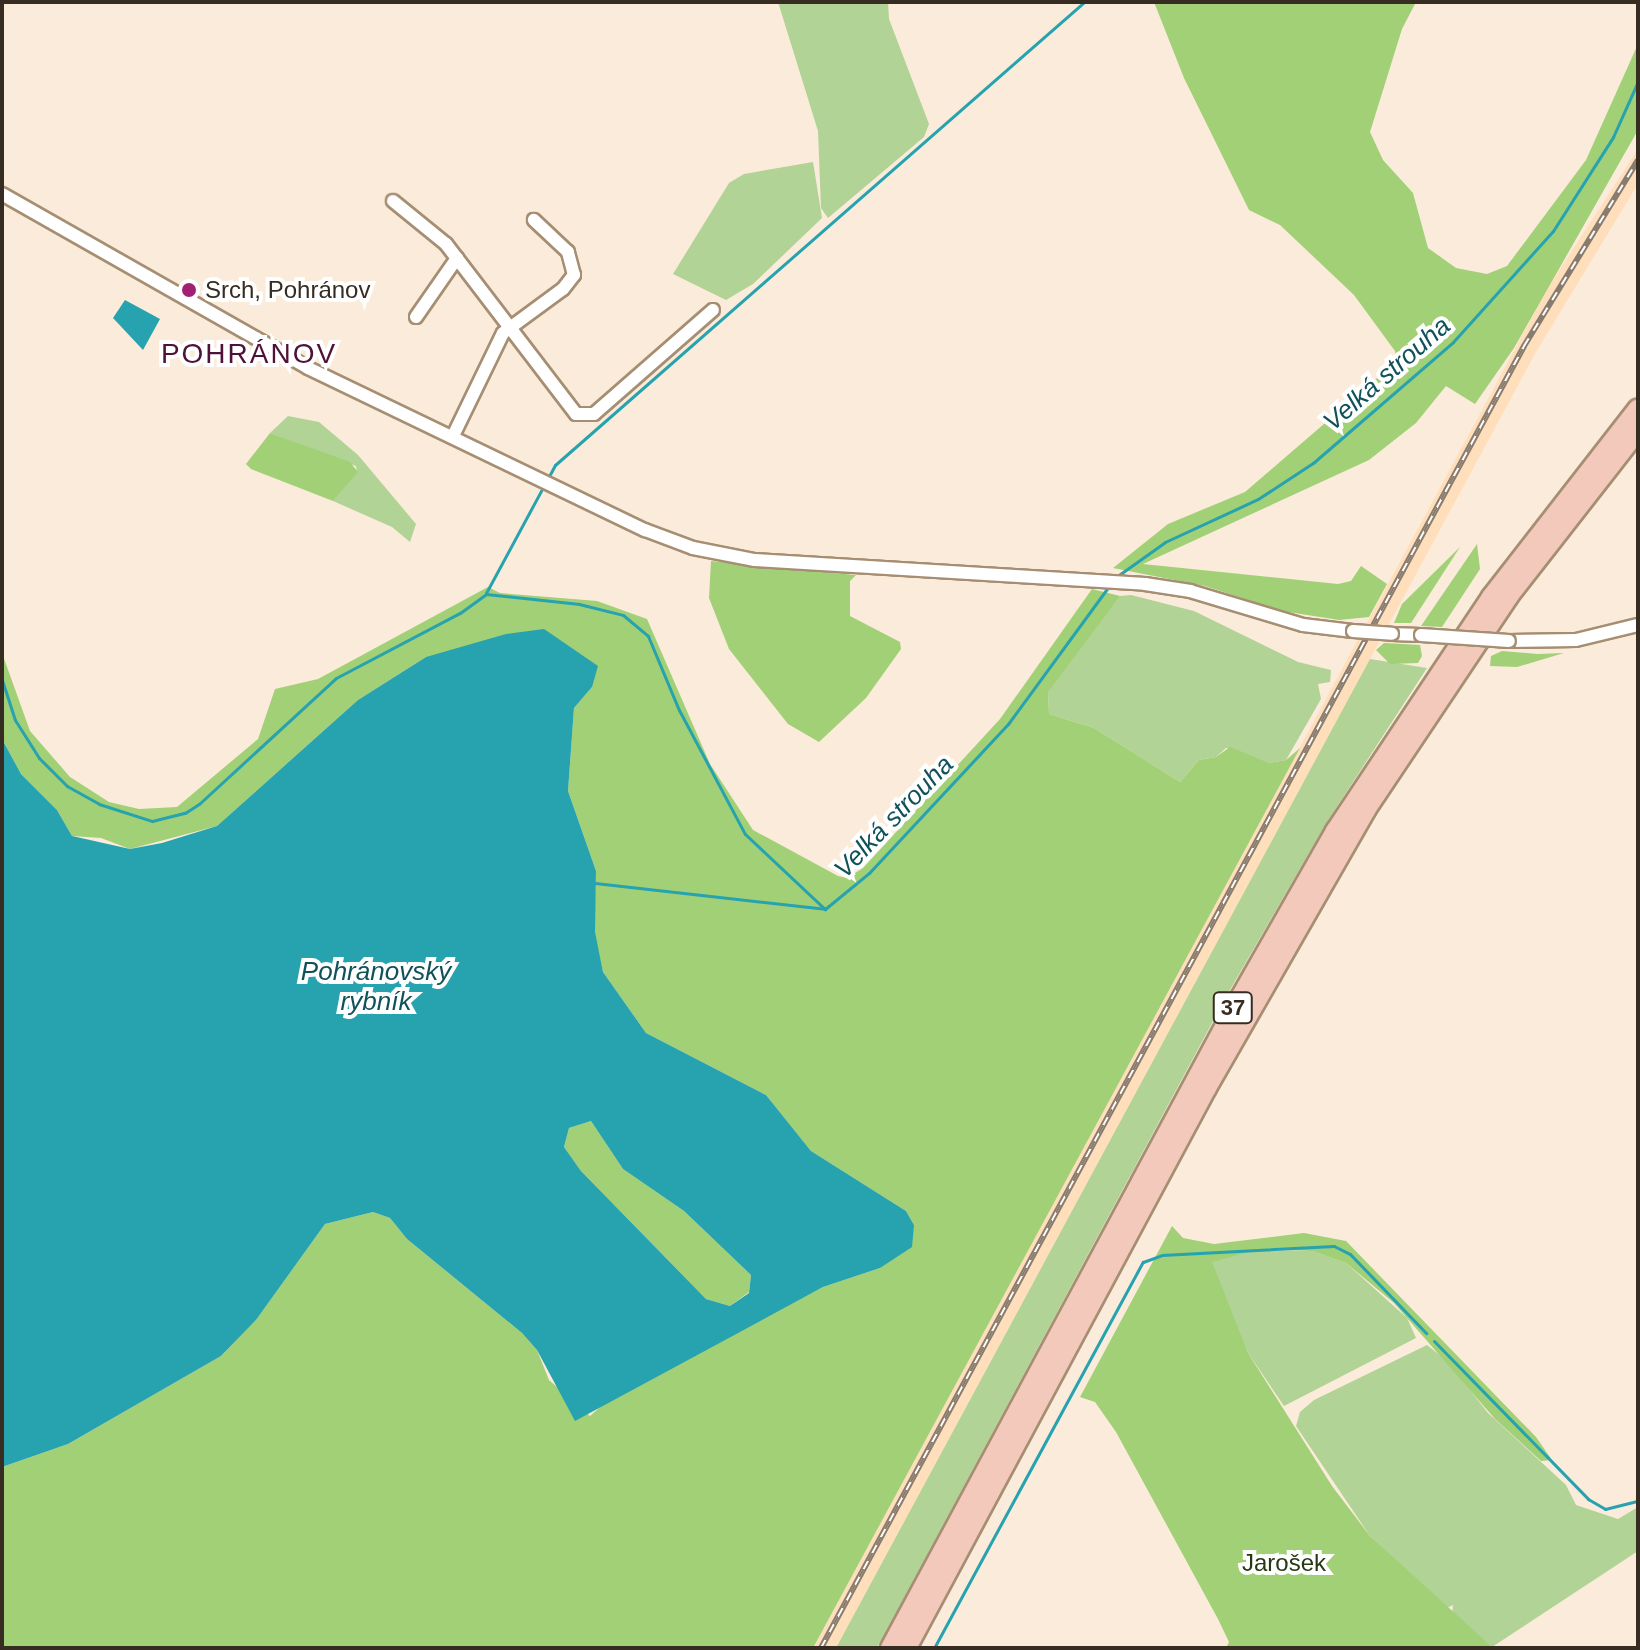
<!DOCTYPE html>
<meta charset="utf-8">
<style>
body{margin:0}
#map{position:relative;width:1640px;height:1650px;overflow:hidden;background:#fbebda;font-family:Helvetica,sans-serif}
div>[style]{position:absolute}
.built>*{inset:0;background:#ffdfbb}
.green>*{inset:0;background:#b1d395}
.forest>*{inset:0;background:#a1d077}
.water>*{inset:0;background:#27a2af}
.stream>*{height:3px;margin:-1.5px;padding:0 1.5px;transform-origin:1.5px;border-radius:1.5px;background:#27a2af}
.roads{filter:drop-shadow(2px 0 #a68e72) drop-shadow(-2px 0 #a68e72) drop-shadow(0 2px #a68e72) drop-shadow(0 -2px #a68e72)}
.minor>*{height:12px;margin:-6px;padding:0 6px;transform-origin:6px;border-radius:6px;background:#fff}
.highway>*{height:18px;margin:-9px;padding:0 9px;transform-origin:9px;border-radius:9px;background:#f2c9ba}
.rail>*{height:6px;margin-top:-3px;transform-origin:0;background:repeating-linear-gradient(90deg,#fff 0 9px,#897c6f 0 18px);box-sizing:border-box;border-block:2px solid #897c6f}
.bridges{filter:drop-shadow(2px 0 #a68e72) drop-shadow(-2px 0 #a68e72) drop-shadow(0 2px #a68e72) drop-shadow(0 -2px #a68e72)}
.minor-bridge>*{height:12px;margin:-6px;padding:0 6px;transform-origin:6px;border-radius:6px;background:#fff}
.dots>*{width:22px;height:22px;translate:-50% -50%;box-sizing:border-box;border:4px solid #fff;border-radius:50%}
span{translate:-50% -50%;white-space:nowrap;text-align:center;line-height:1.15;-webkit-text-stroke:8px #fff;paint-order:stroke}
.shield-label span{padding:2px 6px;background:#fff;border:2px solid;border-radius:6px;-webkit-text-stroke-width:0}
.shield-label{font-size:22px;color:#362c21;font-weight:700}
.poi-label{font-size:24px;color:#362c21}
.left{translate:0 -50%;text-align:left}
.park-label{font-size:24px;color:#263915}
.water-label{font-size:26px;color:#0f5259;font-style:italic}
.quarter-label{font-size:28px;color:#4f1237;letter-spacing:2px}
.frame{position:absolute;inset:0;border:4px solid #362c21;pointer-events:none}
</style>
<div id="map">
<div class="built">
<div style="clip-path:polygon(1638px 149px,1638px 184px,1536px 352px,836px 1648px,813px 1648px,1549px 286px)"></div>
</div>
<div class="green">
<div style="clip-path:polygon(778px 2px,888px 2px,889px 19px,929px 124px,924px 137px,828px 218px,821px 208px,818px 131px)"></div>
<div style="clip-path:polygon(813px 162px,822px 218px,753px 284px,726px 300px,673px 274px,729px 183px,744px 174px)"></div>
<div style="clip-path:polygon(288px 416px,319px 422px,358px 455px,416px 524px,410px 542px,392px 527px,333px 501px,357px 472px,356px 466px,270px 433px)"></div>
<div style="clip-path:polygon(1131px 595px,1194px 611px,1298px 662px,1331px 670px,1330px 682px,1318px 684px,1321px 699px,1286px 760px,1269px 763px,1226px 748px,1216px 757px,1199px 760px,1180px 782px,1094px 728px,1049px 714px,1048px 692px,1064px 666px,1120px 596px)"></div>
<div style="clip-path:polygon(1370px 659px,1427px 668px,1325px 825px,1227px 995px,877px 1648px,836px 1648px)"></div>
<div style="clip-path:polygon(1257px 1250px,1312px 1251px,1346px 1263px,1407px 1318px,1416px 1338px,1284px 1406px,1248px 1353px,1210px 1267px,1213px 1259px)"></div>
<div style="clip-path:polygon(1427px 1345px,1447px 1361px,1488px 1413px,1566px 1485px,1576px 1505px,1618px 1519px,1638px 1507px,1638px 1551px,1492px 1647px,1452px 1615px,1453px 1605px,1447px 1608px,1370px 1536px,1296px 1426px,1300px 1412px,1314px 1400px)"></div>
</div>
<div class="forest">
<div style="clip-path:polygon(1154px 2px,1416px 2px,1402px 29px,1370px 132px,1383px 160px,1413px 193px,1428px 248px,1456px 268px,1487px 274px,1507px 266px,1586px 160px,1638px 44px,1638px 130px,1514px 348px,1475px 404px,1446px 386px,1416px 423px,1369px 460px,1143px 564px,1338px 584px,1351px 581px,1361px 566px,1387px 584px,1369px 617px,1339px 620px,1282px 611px,1205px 586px,1113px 568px,1168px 524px,1245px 492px,1397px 361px,1395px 351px,1354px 295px,1280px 225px,1249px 210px,1184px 78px)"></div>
<div style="clip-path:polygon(270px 433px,350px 462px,358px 472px,333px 501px,251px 469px,246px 464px)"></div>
<div style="clip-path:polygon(1477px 544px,1480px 569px,1442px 627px,1421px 626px)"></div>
<div style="clip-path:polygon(1460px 547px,1411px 623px,1394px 623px,1402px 604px)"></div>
<div style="clip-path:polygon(711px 561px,856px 575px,850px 581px,850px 616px,900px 642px,901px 649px,866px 698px,819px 742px,788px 724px,729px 649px,709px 598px)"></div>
<div style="clip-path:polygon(488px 587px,500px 593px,597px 601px,647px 619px,710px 764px,753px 830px,838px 876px,847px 878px,863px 868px,1000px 719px,1092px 589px,1120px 596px,1048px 692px,1049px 714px,1094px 728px,1180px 782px,1199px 760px,1216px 757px,1230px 747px,1269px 763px,1286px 760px,1300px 748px,813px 1648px,2px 1648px,2px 1467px,68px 1444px,221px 1356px,256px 1320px,325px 1224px,373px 1212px,390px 1218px,407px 1239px,522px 1333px,537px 1350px,549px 1380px,590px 1416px,607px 1401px,823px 1287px,880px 1268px,914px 1225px,906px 1211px,811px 1151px,766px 1095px,646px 1033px,603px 972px,594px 932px,596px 871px,568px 791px,574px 708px,592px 687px,426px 657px,358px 700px,217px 826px,130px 849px,101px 838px,72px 836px,57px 810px,21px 774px,2px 739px,2px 653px,30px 731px,70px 777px,109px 802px,139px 809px,177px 807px,258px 739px,275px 689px,318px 679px)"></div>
<div style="clip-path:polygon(1384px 643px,1420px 645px,1422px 656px,1418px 663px,1390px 664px,1376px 650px)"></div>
<div style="clip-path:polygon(1502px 651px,1538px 654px,1564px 653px,1517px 667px,1490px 666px,1491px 656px)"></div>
<div style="clip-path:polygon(591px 1121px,623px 1169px,684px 1211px,751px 1275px,749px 1292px,730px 1306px,706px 1299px,581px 1171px,564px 1147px,569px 1128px)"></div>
<div style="clip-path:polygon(1172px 1226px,1183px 1238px,1214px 1244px,1304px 1233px,1346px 1241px,1536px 1437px,1552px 1460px,1541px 1461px,1495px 1419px,1394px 1303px,1346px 1263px,1312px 1251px,1260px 1249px,1212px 1262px,1248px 1353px,1332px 1486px,1370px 1536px,1493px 1648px,1226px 1648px,1229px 1642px,1218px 1619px,1116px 1432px,1095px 1402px,1080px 1397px)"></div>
</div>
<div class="water">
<div style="clip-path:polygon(125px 300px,160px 319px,143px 350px,113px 318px)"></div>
<div style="clip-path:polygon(evenodd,544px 629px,598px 666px,592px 687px,574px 708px,568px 791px,596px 871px,595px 932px,603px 972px,646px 1033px,766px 1095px,811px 1151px,906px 1211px,914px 1225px,912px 1247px,880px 1268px,823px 1287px,575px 1421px,537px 1350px,522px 1333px,407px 1239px,390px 1218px,373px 1212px,325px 1224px,256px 1320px,221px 1356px,68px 1444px,2px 1467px,2px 739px,21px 774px,57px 810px,72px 836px,130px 849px,162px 843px,217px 826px,358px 700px,426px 657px,506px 634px,544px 629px,591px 1121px,623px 1169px,684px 1211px,751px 1275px,749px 1293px,730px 1306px,706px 1299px,581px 1171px,564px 1147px,569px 1128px,591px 1121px)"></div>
</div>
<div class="stream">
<div style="left:547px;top:480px;width:17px;rotate:-62deg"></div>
<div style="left:555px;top:465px;width:703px;rotate:-41.19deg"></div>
<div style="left:1116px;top:577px;width:60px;rotate:-35.5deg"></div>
<div style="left:1165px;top:542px;width:102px;rotate:-24.8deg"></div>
<div style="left:1258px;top:499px;width:66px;rotate:-33.2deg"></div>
<div style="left:1313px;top:463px;width:185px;rotate:-40.8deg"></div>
<div style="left:1453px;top:342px;width:149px;rotate:-48deg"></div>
<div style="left:1553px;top:231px;width:112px;rotate:-57.4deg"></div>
<div style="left:1613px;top:137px;width:61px;rotate:-65.9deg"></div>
<div style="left:486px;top:593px;width:120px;rotate:-61.7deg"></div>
<div style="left:2px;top:680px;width:42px;rotate:72deg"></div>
<div style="left:15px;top:720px;width:45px;rotate:57.7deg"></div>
<div style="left:39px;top:758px;width:40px;rotate:45deg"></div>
<div style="left:67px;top:786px;width:37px;rotate:29deg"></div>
<div style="left:99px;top:804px;width:56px;rotate:17.8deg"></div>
<div style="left:152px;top:821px;width:34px;rotate:-14deg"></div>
<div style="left:185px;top:813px;width:17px;rotate:-33deg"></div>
<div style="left:199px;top:804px;width:186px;rotate:-42.6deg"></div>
<div style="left:336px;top:678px;width:140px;rotate:-27.7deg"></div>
<div style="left:460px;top:613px;width:32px;rotate:-36deg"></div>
<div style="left:486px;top:594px;width:94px;rotate:6.1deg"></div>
<div style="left:579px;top:604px;width:45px;rotate:14deg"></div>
<div style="left:623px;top:615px;width:33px;rotate:40deg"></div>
<div style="left:648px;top:636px;width:80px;rotate:67.3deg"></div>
<div style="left:679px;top:710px;width:140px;rotate:62deg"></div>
<div style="left:745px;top:834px;width:110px;rotate:43.2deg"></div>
<div style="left:595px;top:883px;width:231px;rotate:6.4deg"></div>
<div style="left:825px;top:909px;width:57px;rotate:-39.3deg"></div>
<div style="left:869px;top:873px;width:204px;rotate:-47deg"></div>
<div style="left:1008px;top:724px;width:171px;rotate:-53.8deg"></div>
<div style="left:1434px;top:1341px;width:221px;rotate:45.7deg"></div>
<div style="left:1588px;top:1499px;width:20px;rotate:30deg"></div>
<div style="left:1605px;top:1509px;width:34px;rotate:-14deg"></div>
<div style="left:934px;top:1648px;width:439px;rotate:-61.6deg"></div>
<div style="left:1143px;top:1262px;width:20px;rotate:-20deg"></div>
<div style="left:1162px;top:1255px;width:172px;rotate:-3deg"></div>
<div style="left:1334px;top:1246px;width:18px;rotate:27deg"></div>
<div style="left:1350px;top:1254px;width:110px;rotate:46.1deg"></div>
</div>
<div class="roads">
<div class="minor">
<div style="left:2px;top:194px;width:352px;rotate:29.6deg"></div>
<div style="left:308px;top:368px;width:374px;rotate:25.7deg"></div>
<div style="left:645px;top:530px;width:51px;rotate:20.6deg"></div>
<div style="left:693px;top:548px;width:63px;rotate:11deg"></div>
<div style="left:755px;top:560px;width:391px;rotate:3.5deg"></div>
<div style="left:1145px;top:584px;width:46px;rotate:8.8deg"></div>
<div style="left:1190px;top:591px;width:118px;rotate:16.7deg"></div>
<div style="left:1303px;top:625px;width:50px;rotate:6.8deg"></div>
<div style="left:393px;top:201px;width:68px;rotate:39.1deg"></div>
<div style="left:446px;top:244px;width:214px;rotate:52.6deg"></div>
<div style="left:576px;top:414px;width:18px"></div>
<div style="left:594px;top:414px;width:158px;rotate:-41.2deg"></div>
<div style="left:416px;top:317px;width:72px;rotate:-55.2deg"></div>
<div style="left:453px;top:436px;width:114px;rotate:-64.1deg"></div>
<div style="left:503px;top:333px;width:74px;rotate:-36.3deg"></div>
<div style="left:563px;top:289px;width:18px;rotate:-52deg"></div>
<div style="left:574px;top:275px;width:24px;rotate:-105deg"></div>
<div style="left:568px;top:252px;width:47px;rotate:-136.7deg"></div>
<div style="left:1392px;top:634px;width:29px;rotate:2deg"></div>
<div style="left:1509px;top:641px;width:67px;rotate:-0.9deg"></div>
<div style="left:1576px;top:640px;width:64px;rotate:-13.6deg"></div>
</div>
<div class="highway">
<div style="left:890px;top:1648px;width:735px;rotate:-61.73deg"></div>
<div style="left:1238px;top:1001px;width:196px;rotate:-60.3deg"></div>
<div style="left:1335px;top:831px;width:281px;rotate:-56.3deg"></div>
<div style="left:1491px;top:597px;width:239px;rotate:-52.1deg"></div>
<div style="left:907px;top:1648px;width:635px;rotate:-61.82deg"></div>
<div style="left:1207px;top:1088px;width:320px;rotate:-60.2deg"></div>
<div style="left:1366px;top:810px;width:257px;rotate:-56.2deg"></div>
<div style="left:1509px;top:596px;width:209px;rotate:-52deg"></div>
</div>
</div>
<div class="rail">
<div style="left:821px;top:1648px;width:1480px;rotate:-61.63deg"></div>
<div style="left:1524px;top:346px;width:218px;rotate:-58.5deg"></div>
</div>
<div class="bridges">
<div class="minor-bridge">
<div style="left:1353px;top:631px;width:39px;rotate:4deg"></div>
<div style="left:1421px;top:635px;width:88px;rotate:3.9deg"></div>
</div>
</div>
<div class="dots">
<div style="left:189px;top:290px;background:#a12072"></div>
</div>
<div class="shield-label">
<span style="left:1233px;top:1008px">37</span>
</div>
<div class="poi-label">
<span class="left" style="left:205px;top:290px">Srch, Pohránov</span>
</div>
<div class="park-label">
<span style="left:1284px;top:1563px">Jarošek</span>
</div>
<div class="water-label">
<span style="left:1387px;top:374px;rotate:-41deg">Velká strouha</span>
<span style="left:894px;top:817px;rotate:-46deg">Velká strouha</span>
<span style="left:376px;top:987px">Pohránovský<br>rybník</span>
</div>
<div class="quarter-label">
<span style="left:249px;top:354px">POHRÁNOV</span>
</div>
<div class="frame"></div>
</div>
